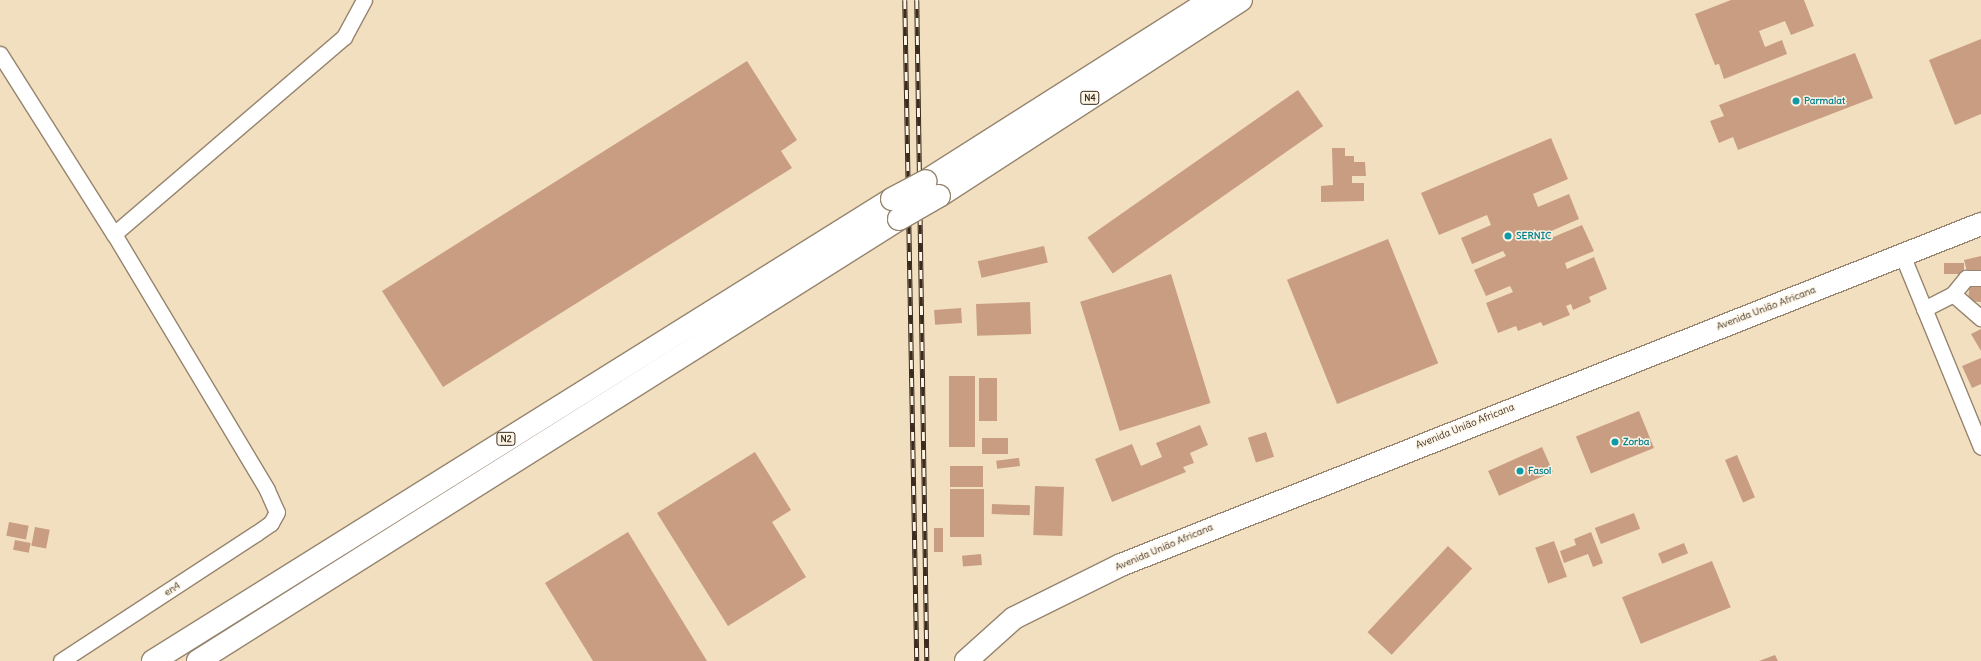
<!DOCTYPE html>
<meta charset="utf-8">
<style>
body{margin:0}
#map{position:relative;width:1981px;height:661px;overflow:hidden;background:#f2dfbf;font-family:Delius,sans-serif}
div>[style]{position:absolute}
.building>*{inset:0;background:#c99d82;transform-origin:0 0}
.roads{filter:drop-shadow(1px 0 #96846e) drop-shadow(-1px 0 #96846e) drop-shadow(0 1px #96846e) drop-shadow(0 -1px #96846e)}
.minor>*{height:15px;margin:-7.5px;padding:0 7.5px;transform-origin:7.5px;border-radius:7.5px;background:#fff}
.secondary>*{height:22px;margin:-11px;padding:0 11px;transform-origin:11px;border-radius:11px;background:#fff}
.trunk>*{height:22px;margin:-11px;padding:0 11px;transform-origin:11px;border-radius:11px;background:#fff}
.rail>*{height:4.5px;margin-top:-2.25px;transform-origin:0;background:repeating-linear-gradient(90deg,#fcf5e5 0 9px,#3b2a1e 0 18px);box-sizing:border-box;border-block:1px solid #3b2a1e}
.bridges{filter:drop-shadow(1px 0 #96846e) drop-shadow(-1px 0 #96846e) drop-shadow(0 1px #96846e) drop-shadow(0 -1px #96846e)}
.trunk-bridge>*{height:22px;margin:-11px;padding:0 11px;transform-origin:11px;border-radius:11px;background:#fff}
.dots>*{width:11px;height:11px;translate:-50% -50%;box-sizing:border-box;border:2px solid #fcf5e5;border-radius:50%}
span{translate:-50% -50%;white-space:nowrap;text-align:center;line-height:1.15;-webkit-text-stroke:3px #fcf5e5;paint-order:stroke}
.shield-label span{padding:1px 3px;background:#fcf5e5;border:1px solid;border-radius:3px;-webkit-text-stroke-width:0}
.shield-label{font-size:9px;color:#3b2a1e;font-weight:700}
.culture-label{font-size:10px;color:#0d838f;font-weight:700}
.left{translate:0 -50%;text-align:left}
.street-label{font-size:10px;color:#3b2a1e}
</style>
<div id="map">
<div class="building">
<div style="clip-path:polygon(1731px 0,1804px 0,1814px 26px,1791px 35px,1785px 21px,1759px 31px,1765px 47px,1782px 40px,1787px 54px,1724px 79px,1719px 64px,1715px 65px,1695px 14px)"></div>
<div style="clip-path:polygon(1981px 39px,1981px 114px,1955px 125px,1929px 60px)"></div>
<div style="clip-path:polygon(1855px 53px,1873px 98px,1738px 150px,1733px 137px,1719px 143px,1710px 121px,1724px 116px,1719px 105px)"></div>
<div style="clip-path:polygon(747px 61px,797px 140px,781px 151px,792px 168px,443px 387px,382px 291px)"></div>
<div style="left:1298px;top:90px;width:44px;height:257px;rotate:55deg"></div>
<div style="clip-path:polygon(1551px 138px,1568px 179px,1533px 194px,1538px 207px,1569px 194px,1579px 219px,1549px 232px,1551px 238px,1582px 225px,1594px 251px,1565px 263px,1567px 269px,1594px 257px,1607px 289px,1589px 297px,1591px 302px,1573px 310px,1571px 304px,1566px 306px,1570px 315px,1543px 326px,1541px 322px,1518px 331px,1516px 326px,1498px 333px,1486px 303px,1513px 292px,1510px 286px,1486px 296px,1474px 270px,1506px 256px,1503px 251px,1472px 264px,1461px 238px,1491px 225px,1487px 215px,1439px 235px,1421px 193px)"></div>
<div style="clip-path:polygon(1332px 148px,1345px 148px,1345px 156px,1354px 156px,1354px 162px,1365px 162px,1366px 176px,1352px 176px,1352px 183px,1364px 183px,1364px 201px,1321px 202px,1321px 186px,1333px 185px)"></div>
<div style="left:1388px;top:239px;width:134px;height:109px;rotate:68deg"></div>
<div style="left:1044px;top:246px;width:17px;height:68px;rotate:77deg"></div>
<div style="clip-path:polygon(1981px 256px,1981px 271px,1968px 275px,1964px 260px)"></div>
<div style="left:1944px;top:263px;width:20px;height:11px"></div>
<div style="left:1171px;top:274px;width:135px;height:95px;rotate:73deg"></div>
<div style="clip-path:polygon(1970px 281px,1981px 282px,1981px 302px,1968px 301px)"></div>
<div style="left:1030px;top:302px;width:32px;height:54px;rotate:88deg"></div>
<div style="left:961px;top:308px;width:15px;height:27px;rotate:86deg"></div>
<div style="clip-path:polygon(1981px 329px,1981px 351px,1971px 334px)"></div>
<div style="clip-path:polygon(1981px 358px,1981px 384px,1972px 388px,1962px 366px)"></div>
<div style="left:949px;top:376px;width:26px;height:71px"></div>
<div style="left:979px;top:378px;width:18px;height:43px"></div>
<div style="left:1639px;top:411px;width:40px;height:68px;rotate:68deg"></div>
<div style="clip-path:polygon(1200px 425px,1208px 445px,1190px 453px,1194px 463px,1183px 467px,1186px 472px,1112px 502px,1095px 459px,1132px 444px,1141px 466px,1162px 457px,1156px 443px)"></div>
<div style="left:1266px;top:432px;width:26px;height:19px;rotate:72deg"></div>
<div style="left:982px;top:438px;width:26px;height:16px"></div>
<div style="left:1542px;top:447px;width:27px;height:59px;rotate:66deg"></div>
<div style="clip-path:polygon(755px 452px,791px 510px,772px 522px,806px 577px,728px 626px,657px 513px)"></div>
<div style="left:1737px;top:455px;width:46px;height:13px;rotate:67deg"></div>
<div style="left:1019px;top:458px;width:8px;height:23px;rotate:83deg"></div>
<div style="left:950px;top:466px;width:33px;height:21px"></div>
<div style="left:1035px;top:486px;width:29px;height:49px;rotate:2deg"></div>
<div style="left:950px;top:489px;width:34px;height:48px"></div>
<div style="left:992px;top:504px;width:38px;height:10px;rotate:2deg"></div>
<div style="left:1634px;top:513px;width:17px;height:42px;rotate:69deg"></div>
<div style="left:9px;top:522px;width:20px;height:14px;rotate:11deg"></div>
<div style="left:35px;top:527px;width:15px;height:19px;rotate:11deg"></div>
<div style="left:943px;top:528px;width:24px;height:9px;rotate:90deg"></div>
<div style="clip-path:polygon(628px 532px,707px 661px,593px 661px,545px 583px)"></div>
<div style="clip-path:polygon(1591px 532px,1603px 563px,1593px 567px,1588px 554px,1564px 563px,1560px 551px,1576px 545px,1574px 539px)"></div>
<div style="left:15px;top:540px;width:16px;height:10px;rotate:11deg"></div>
<div style="left:1554px;top:541px;width:38px;height:20px;rotate:70deg"></div>
<div style="left:1684px;top:543px;width:11px;height:28px;rotate:68deg"></div>
<div style="left:1448px;top:546px;width:33px;height:118px;rotate:43deg"></div>
<div style="left:981px;top:554px;width:11px;height:19px;rotate:85deg"></div>
<div style="left:1712px;top:561px;width:50px;height:97px;rotate:68deg"></div>
<div style="clip-path:polygon(1775px 655px,1778px 661px,1759px 661px)"></div>
</div>
<div class="roads">
<div class="minor">
<div style="left:0;top:54px;width:213px;rotate:57.7deg"></div>
<div style="left:114px;top:234px;width:298px;rotate:59.1deg"></div>
<div style="left:267px;top:490px;width:24px;rotate:66deg"></div>
<div style="left:277px;top:512px;width:13px;rotate:119deg"></div>
<div style="left:271px;top:523px;width:19px;rotate:145deg"></div>
<div style="left:255px;top:534px;width:232px;rotate:146.8deg"></div>
<div style="left:114px;top:234px;width:303px;rotate:-40.6deg"></div>
<div style="left:344px;top:37px;width:42px;rotate:-61.6deg"></div>
<div style="left:1903px;top:257px;width:205px;rotate:67.7deg"></div>
<div style="left:1953px;top:294px;width:37px;rotate:41deg"></div>
<div style="left:1924px;top:309px;width:33px;rotate:-27deg"></div>
<div style="left:1953px;top:294px;width:21px;rotate:-51deg"></div>
<div style="left:1966px;top:278px;width:15px"></div>
</div>
<div class="secondary">
<div style="left:966px;top:661px;width:64px;rotate:-41.9deg"></div>
<div style="left:1014px;top:618px;width:119px;rotate:-26.4deg"></div>
<div style="left:1121px;top:565px;width:925px;rotate:-21.63deg"></div>
</div>
<div class="trunk">
<div style="left:926px;top:181px;width:338px;rotate:-32.4deg"></div>
<div style="left:939px;top:196px;width:360px;rotate:-33deg"></div>
<div style="left:153px;top:661px;width:872px;rotate:-32.01deg"></div>
<div style="left:198px;top:661px;width:829px;rotate:-32.23deg"></div>
</div>
</div>
<div class="rail">
<div style="left:905px;top:0;width:661px;rotate:88.96deg"></div>
<div style="left:917px;top:0;width:661px;rotate:89.13deg"></div>
</div>
<div class="bridges">
<div class="trunk-bridge">
<div style="left:892px;top:199px;width:38px;rotate:-28deg"></div>
<div style="left:899px;top:219px;width:46px;rotate:-29.9deg"></div>
</div>
</div>
<div class="dots">
<div style="left:1796px;top:101px;background:#0f9aa8"></div>
<div style="left:1508px;top:236px;background:#0f9aa8"></div>
<div style="left:1615px;top:442px;background:#0f9aa8"></div>
<div style="left:1520px;top:471px;background:#0f9aa8"></div>
</div>
<div class="shield-label">
<span style="left:1090px;top:98px">N4</span>
<span style="left:506px;top:439px">N2</span>
</div>
<div class="culture-label">
<span class="left" style="left:1804px;top:101px">Parmalat</span>
<span class="left" style="left:1516px;top:236px">SERNIC</span>
<span class="left" style="left:1623px;top:442px">Zorba</span>
<span class="left" style="left:1528px;top:471px">Fasol</span>
</div>
<div class="street-label">
<span style="left:1766px;top:308px;rotate:-21deg">Avenida União Africana</span>
<span style="left:1465px;top:426px;rotate:-22deg">Avenida União Africana</span>
<span style="left:1164px;top:547px;rotate:-23deg">Avenida União Africana</span>
<span style="left:172px;top:589px;rotate:-33deg">en4</span>
</div>
</div>
